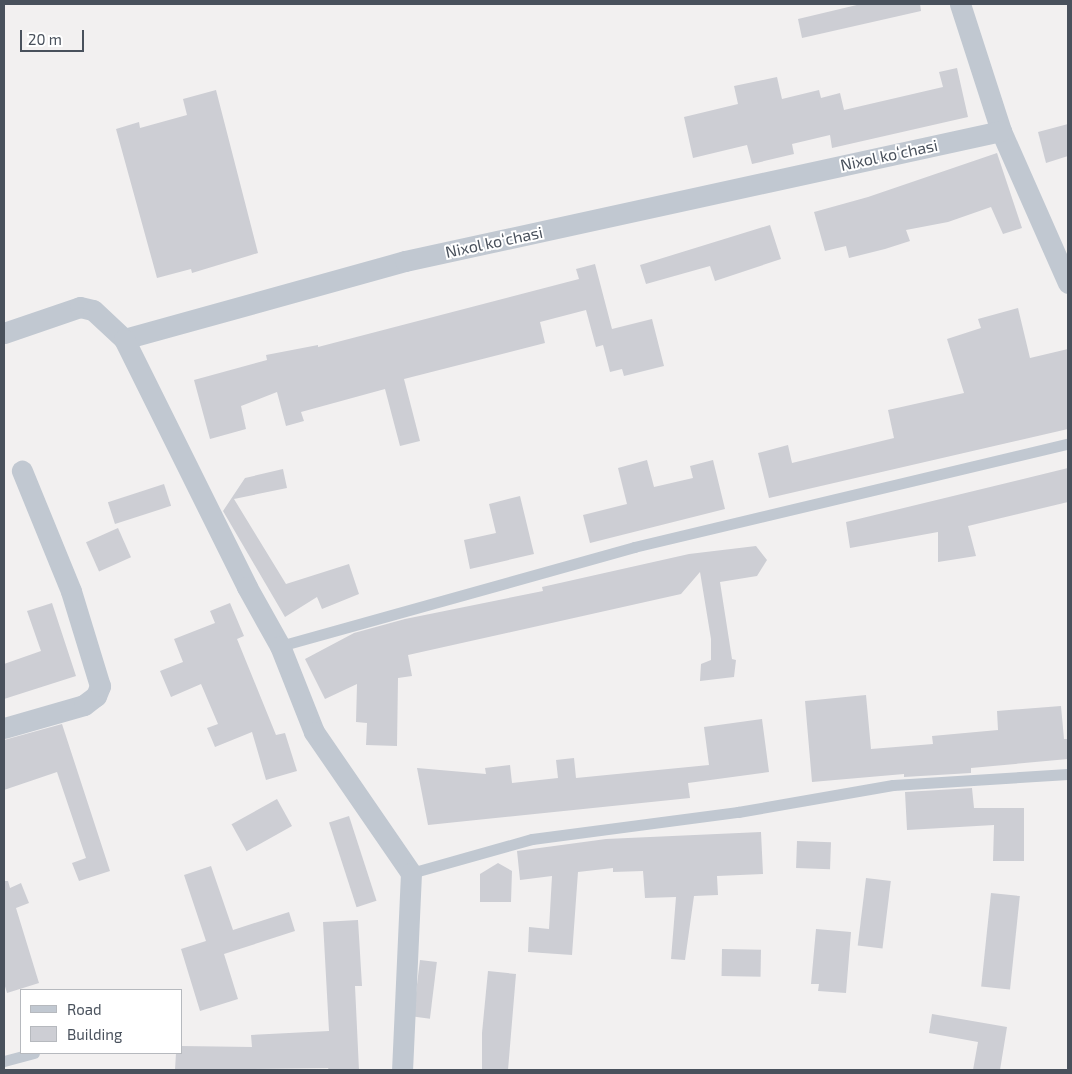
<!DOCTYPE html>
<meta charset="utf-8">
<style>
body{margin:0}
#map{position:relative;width:1072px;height:1074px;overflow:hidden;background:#f2f0f0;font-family:"Exo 2",sans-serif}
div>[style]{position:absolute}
.building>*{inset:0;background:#cdced4;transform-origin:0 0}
.service>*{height:11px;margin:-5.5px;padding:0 5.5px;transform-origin:5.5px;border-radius:5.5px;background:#c1c8d1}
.minor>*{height:21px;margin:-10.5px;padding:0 10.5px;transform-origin:10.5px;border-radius:10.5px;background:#c1c8d1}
span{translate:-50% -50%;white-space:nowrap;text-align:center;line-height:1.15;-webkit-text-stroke:4px #fff;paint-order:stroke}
.street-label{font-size:16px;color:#49515c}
.frame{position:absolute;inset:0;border:5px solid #49515c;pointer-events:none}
.legend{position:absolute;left:20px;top:989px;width:162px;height:65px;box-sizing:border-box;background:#fff;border:1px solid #b6b9be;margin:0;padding:6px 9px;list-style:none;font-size:15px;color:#49515c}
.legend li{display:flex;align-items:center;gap:10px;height:25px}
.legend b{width:25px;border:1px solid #b6b9be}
.scale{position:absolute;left:20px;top:30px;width:64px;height:22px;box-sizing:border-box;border:2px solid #49515c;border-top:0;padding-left:6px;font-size:15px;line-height:18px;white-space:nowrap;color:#49515c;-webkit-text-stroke:4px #fff;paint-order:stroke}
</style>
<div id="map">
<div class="building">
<div style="clip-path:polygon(861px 4px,920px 4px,921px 11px,802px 38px,798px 19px)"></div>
<div style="clip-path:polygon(957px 68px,968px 117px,832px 148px,830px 135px,792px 144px,794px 154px,752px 164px,747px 145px,693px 158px,684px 117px,738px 104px,734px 86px,777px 77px,782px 99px,819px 90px,821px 98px,840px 93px,844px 110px,943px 87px,939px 72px)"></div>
<div style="clip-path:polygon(216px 90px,258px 253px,192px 273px,191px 269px,157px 278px,116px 129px,139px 122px,140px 128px,187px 115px,183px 99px)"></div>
<div style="clip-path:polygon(1068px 124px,1068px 156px,1046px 163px,1038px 132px)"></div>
<div style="clip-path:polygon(997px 153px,1022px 228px,1003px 234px,991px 207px,948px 222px,906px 230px,910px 241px,885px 249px,849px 258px,846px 246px,825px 251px,814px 212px,868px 197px)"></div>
<div style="clip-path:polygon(770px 225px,781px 259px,715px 281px,710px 266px,646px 284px,640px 265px)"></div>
<div style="clip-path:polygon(595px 264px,612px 329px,652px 319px,664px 366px,624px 376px,622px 369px,610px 372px,603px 345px,596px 347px,586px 310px,540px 322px,545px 343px,404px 379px,420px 441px,400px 446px,385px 389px,301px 412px,304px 421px,286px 426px,277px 392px,241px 406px,246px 429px,210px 439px,194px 380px,267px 360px,266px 355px,318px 345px,318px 347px,579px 279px,576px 269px)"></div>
<div style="clip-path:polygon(1018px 308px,1030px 358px,1068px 349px,1068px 429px,769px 498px,758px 453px,788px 445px,792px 463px,894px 438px,888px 410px,964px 393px,947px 339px,981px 328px,978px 319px)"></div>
<div style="clip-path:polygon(647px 460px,654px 487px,693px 478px,690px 466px,713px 460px,725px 509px,590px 543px,583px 515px,627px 504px,618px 468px)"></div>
<div style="clip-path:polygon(1068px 468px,1068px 502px,968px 526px,976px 556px,938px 562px,938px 532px,850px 548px,846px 522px)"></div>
<div style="clip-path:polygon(283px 469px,287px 488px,234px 499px,286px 584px,349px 564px,359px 594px,322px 609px,317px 597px,285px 617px,223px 511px,245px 478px)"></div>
<div style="left:164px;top:484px;width:23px;height:59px;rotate:72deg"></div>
<div style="clip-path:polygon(520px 496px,534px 554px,470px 569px,464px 540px,496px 533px,489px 504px)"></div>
<div style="left:118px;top:528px;width:32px;height:35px;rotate:66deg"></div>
<div style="clip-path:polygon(756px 546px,767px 560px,757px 576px,720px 582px,732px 659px,736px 660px,734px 677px,700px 681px,701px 664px,711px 660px,711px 639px,700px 572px,681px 594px,408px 655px,412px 676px,398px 678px,397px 746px,366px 745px,367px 723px,356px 722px,357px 684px,325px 699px,305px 659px,354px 633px,405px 619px,543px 591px,542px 587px,689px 554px)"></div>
<div style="clip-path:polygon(52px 603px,76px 676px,4px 699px,4px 664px,41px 651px,27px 611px)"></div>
<div style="clip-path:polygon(230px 603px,244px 636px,237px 639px,276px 735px,285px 733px,297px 771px,266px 780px,252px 732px,215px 747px,207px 728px,218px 724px,201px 684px,171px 697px,160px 671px,183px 662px,174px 639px,215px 623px,210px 611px)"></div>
<div style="clip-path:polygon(866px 695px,871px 749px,933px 744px,932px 736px,998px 730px,997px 711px,1061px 706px,1064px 739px,1068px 739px,1068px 759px,971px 768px,971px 773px,904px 777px,904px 774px,812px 782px,805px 701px)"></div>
<div style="clip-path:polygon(762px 719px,769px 772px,688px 783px,690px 798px,428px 825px,417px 768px,486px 774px,485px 768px,510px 765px,512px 783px,558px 778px,556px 760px,574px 758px,576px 778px,709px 765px,704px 727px)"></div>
<div style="clip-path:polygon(62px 724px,110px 871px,79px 881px,72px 863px,86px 858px,57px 772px,4px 790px,4px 740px)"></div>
<div style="clip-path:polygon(972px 788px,974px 808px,1024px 808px,1024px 861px,993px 861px,994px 825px,907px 830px,905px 792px)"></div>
<div style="left:277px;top:799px;width:31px;height:52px;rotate:61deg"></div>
<div style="left:349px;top:816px;width:89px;height:21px;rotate:72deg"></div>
<div style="clip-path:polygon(761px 832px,763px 874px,717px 876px,718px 895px,694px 896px,685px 960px,671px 959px,676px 897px,645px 898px,643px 871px,613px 872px,613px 868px,578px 872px,572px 955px,528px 952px,529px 927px,549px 929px,552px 876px,520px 880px,517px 851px,606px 839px)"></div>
<div style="left:797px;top:841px;width:34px;height:27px;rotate:2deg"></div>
<div style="clip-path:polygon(498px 863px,512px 871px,511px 902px,480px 902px,480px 874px)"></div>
<div style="clip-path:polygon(211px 866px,233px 930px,289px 912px,295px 931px,224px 954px,238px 999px,200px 1011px,181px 949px,206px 941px,184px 875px)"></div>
<div style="left:866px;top:878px;width:25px;height:68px;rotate:7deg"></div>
<div style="clip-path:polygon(4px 881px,8px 881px,10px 888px,21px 883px,29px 903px,16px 908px,39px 983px,7px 993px,4px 983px)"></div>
<div style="left:991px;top:893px;width:29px;height:94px;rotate:6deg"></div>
<div style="clip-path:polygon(358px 920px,362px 986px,355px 986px,359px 1070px,329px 1070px,328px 1068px,175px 1070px,176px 1053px,181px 1053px,181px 1046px,252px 1047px,251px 1035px,329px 1031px,323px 922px)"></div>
<div style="clip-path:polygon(816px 929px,851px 932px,846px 993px,818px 991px,819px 984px,811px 984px)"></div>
<div style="left:722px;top:949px;width:39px;height:27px;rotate:1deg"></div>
<div style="left:420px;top:960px;width:17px;height:57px;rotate:7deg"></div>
<div style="clip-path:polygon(488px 971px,516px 974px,508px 1070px,482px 1070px,482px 1033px)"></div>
<div style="clip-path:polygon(932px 1014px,1007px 1027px,1000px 1070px,973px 1070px,978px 1042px,929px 1033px)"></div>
</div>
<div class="service">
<div style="left:280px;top:646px;width:368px;rotate:-15.6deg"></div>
<div style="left:634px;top:547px;width:446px;rotate:-13.4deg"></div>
<div style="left:411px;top:873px;width:126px;rotate:-15.7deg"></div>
<div style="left:532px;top:839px;width:208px;rotate:-7.5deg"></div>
<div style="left:738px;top:812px;width:157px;rotate:-9.9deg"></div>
<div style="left:893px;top:785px;width:175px;rotate:-3.6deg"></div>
<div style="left:4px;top:1061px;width:31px;rotate:-15deg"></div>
</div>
<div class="minor">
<div style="left:960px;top:4px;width:133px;rotate:72.1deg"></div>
<div style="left:1001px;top:131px;width:166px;rotate:66.2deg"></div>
<div style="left:4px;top:333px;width:80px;rotate:-18.9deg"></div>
<div style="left:80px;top:307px;width:13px;rotate:13deg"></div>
<div style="left:93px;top:310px;width:42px;rotate:43.1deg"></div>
<div style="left:124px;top:339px;width:292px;rotate:-15.5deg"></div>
<div style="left:405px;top:261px;width:610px;rotate:-12.3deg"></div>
<div style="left:124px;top:339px;width:277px;rotate:63.6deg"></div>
<div style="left:247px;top:587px;width:68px;rotate:60.8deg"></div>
<div style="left:280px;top:646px;width:92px;rotate:68.4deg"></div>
<div style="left:314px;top:732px;width:171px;rotate:55.5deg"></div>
<div style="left:411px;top:873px;width:197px;rotate:92.6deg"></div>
<div style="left:4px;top:728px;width:83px;rotate:-16deg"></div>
<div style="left:84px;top:705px;width:15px;rotate:-37deg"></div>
<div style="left:96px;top:696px;width:11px;rotate:-68deg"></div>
<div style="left:100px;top:686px;width:99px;rotate:-107deg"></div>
<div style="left:71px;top:591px;width:130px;rotate:-112.2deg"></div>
</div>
<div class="street-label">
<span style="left:889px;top:155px;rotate:-12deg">Nixol koʻchasi</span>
<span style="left:494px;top:242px;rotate:-12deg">Nixol koʻchasi</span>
</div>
<div class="frame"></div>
<ul class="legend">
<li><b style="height:6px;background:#c1c8d1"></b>Road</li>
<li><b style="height:14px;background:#cdced4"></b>Building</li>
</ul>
<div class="scale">20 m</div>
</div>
